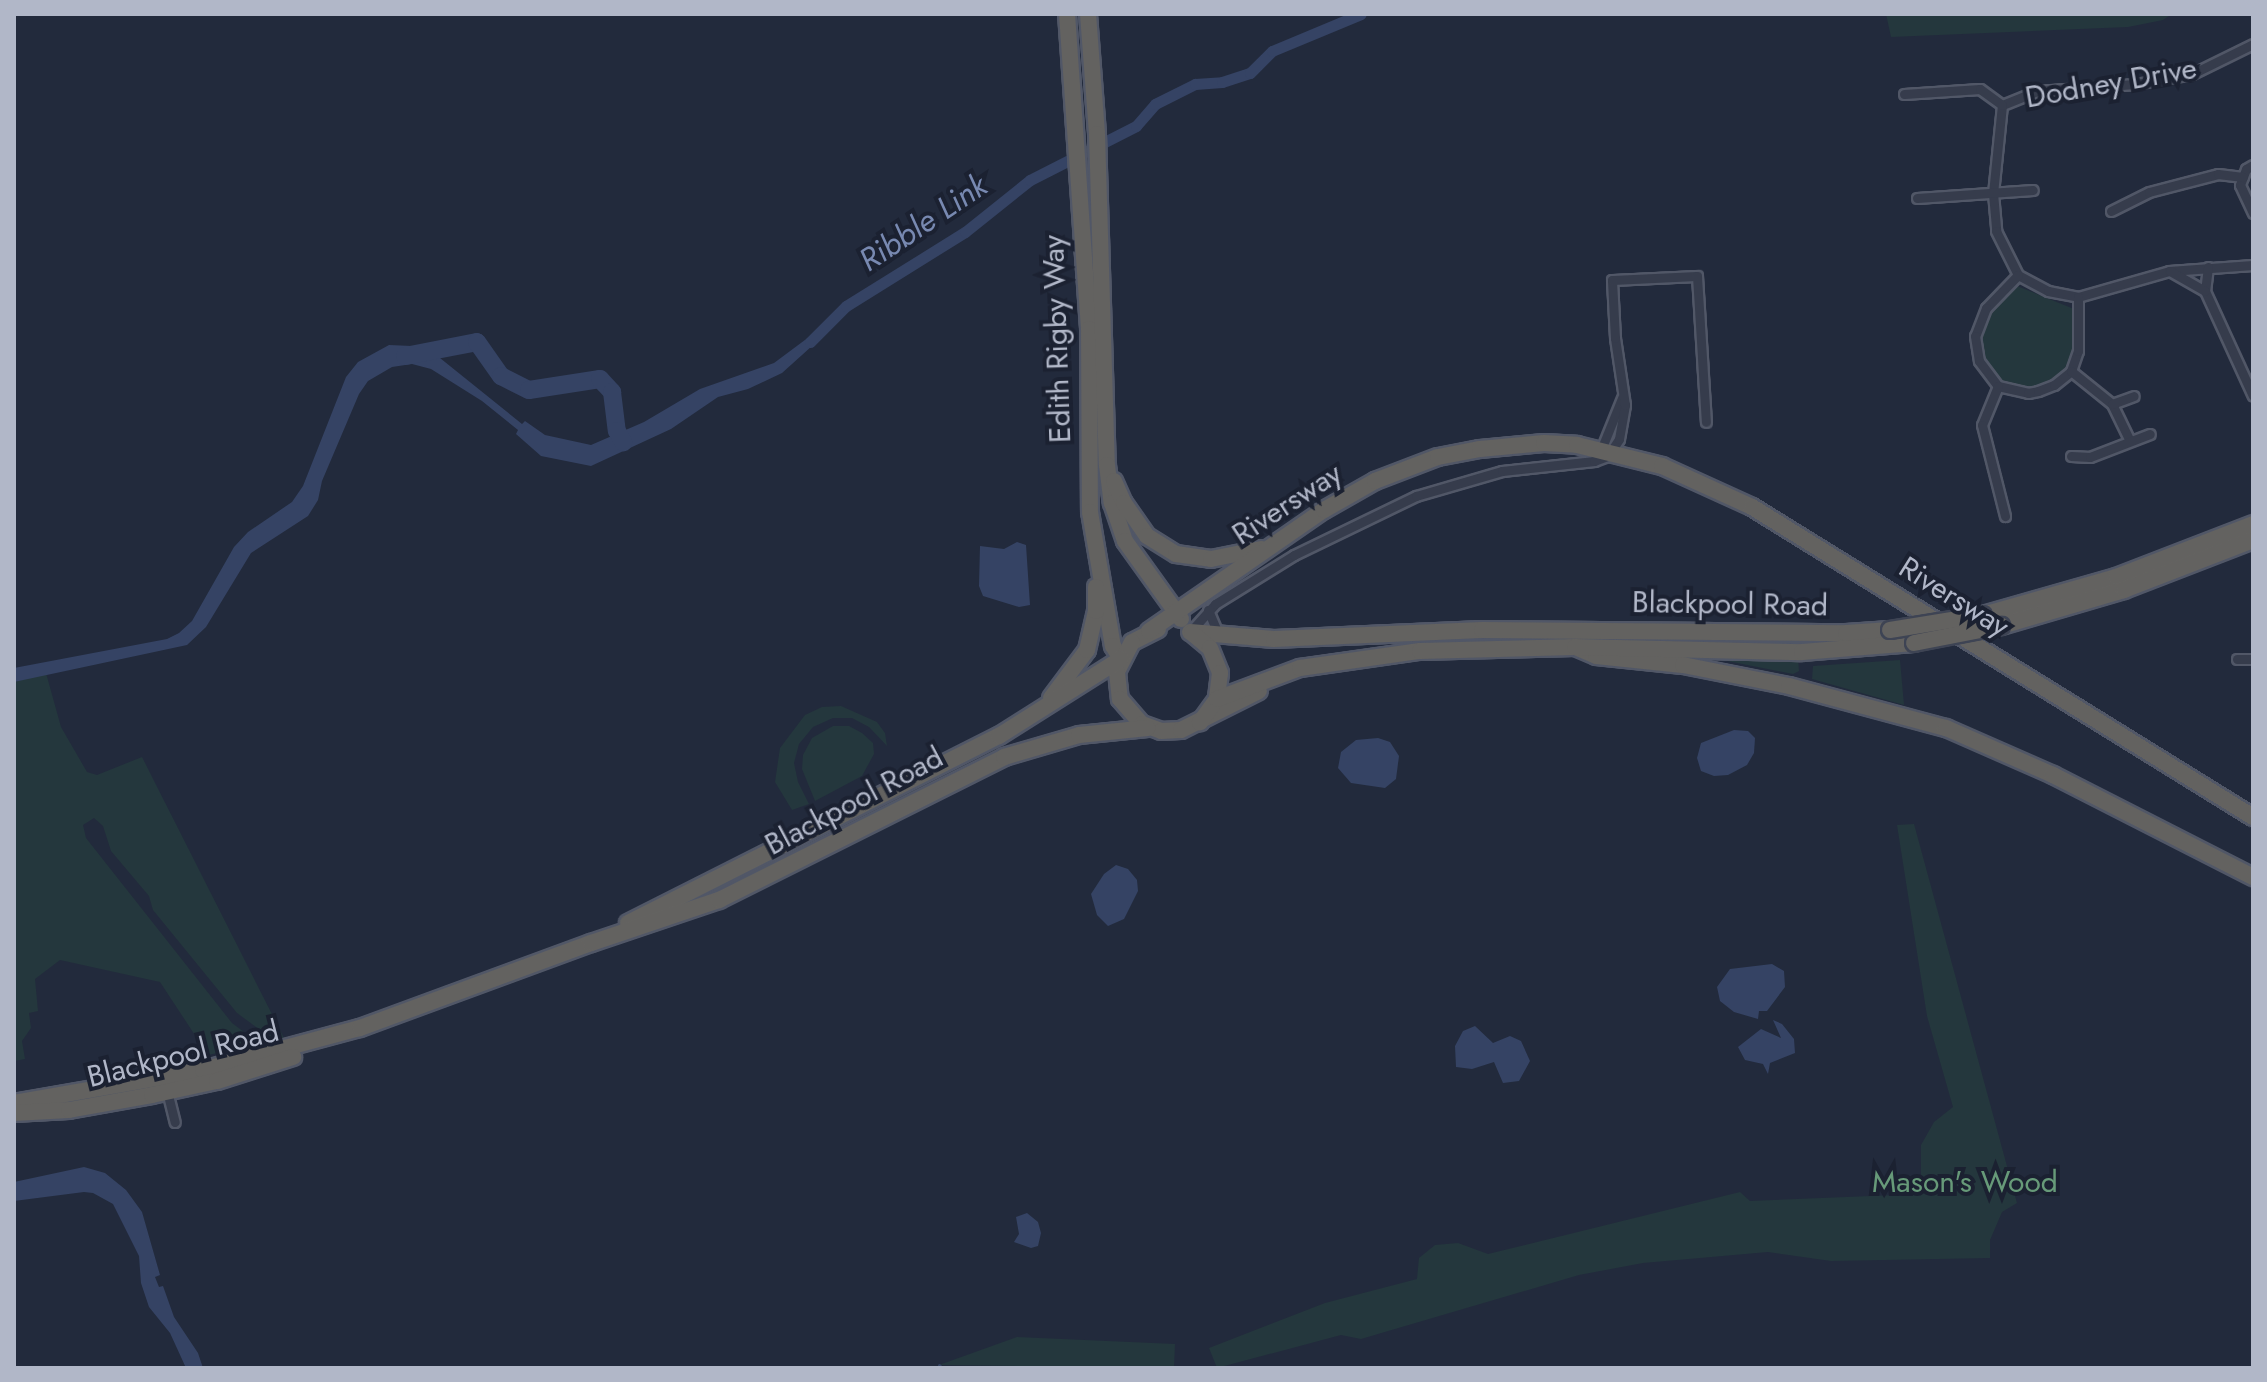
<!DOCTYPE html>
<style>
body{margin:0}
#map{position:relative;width:2267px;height:1382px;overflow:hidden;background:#222a3c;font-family:Jost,sans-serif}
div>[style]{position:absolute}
.green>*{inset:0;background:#24373d}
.water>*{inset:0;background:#354364}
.stream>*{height:3px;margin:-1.5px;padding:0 1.5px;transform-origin:1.5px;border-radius:1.5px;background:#354364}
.canal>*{height:11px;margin:-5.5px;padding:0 5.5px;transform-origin:5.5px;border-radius:5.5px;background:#354364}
.river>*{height:18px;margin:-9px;padding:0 9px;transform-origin:9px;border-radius:9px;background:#354364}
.roads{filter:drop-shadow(2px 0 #515767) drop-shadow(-2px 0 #515767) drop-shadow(0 2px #515767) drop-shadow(0 -2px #515767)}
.minor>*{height:9px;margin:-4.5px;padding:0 4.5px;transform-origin:4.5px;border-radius:4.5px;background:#363c4c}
.trunk>*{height:16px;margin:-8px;padding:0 8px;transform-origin:8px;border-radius:8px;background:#636260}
.bridges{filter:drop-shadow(2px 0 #3e4454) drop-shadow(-2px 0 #3e4454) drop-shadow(0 2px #3e4454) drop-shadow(0 -2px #3e4454)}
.trunk-bridge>*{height:16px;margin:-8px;padding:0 8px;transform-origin:8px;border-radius:8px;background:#636260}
span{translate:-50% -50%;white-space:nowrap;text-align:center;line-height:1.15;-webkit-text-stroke:8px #1b2131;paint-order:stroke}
.street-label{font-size:30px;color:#b1b7c8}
.park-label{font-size:30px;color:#679a79}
.water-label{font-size:32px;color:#7889b1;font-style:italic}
.frame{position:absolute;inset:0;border:16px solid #b1b7c8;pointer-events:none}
</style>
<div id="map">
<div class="green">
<div style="clip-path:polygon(1886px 14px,2172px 14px,2163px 20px,2128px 27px,1891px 37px)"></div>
<div style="clip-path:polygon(2017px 286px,2074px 309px,2074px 353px,2066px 371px,2041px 387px,2020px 388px,2007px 384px,1991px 374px,1983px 358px,1980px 335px,1985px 317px,1995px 303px)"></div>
<div style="clip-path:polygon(1702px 656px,1798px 658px,1799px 671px,1793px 674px)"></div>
<div style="clip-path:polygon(1900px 660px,1904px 705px,1812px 679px,1813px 666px)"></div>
<div style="clip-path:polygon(46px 673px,61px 727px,87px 772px,97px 775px,142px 757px,284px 1038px,266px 1042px,260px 1030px,237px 1013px,153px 910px,149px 896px,111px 851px,103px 826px,94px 818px,83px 825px,86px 838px,232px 1023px,248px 1035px,254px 1045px,208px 1055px,160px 982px,60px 960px,35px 979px,38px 1011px,29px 1013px,31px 1028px,22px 1041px,25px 1059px,14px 1061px,14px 682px)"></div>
<div style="clip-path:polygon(841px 706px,877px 722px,885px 733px,887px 746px,869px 727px,852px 718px,833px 718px,813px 727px,799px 744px,794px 763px,798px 782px,809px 804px,792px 810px,775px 782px,780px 748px,805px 715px,822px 707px)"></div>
<div style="clip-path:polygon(833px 726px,849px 726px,862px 733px,873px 743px,874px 754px,862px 776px,815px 801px,802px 769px,803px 755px,812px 738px)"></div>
<div style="clip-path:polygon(1914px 824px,2017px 1203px,2002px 1212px,1990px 1240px,1990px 1258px,1831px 1261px,1768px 1252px,1643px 1263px,1579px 1275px,1361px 1339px,1341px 1335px,1217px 1368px,1209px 1348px,1325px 1303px,1417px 1279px,1419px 1258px,1435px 1245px,1458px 1243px,1488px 1254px,1740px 1192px,1750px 1201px,1921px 1194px,1921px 1145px,1934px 1122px,1953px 1107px,1927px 1016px,1897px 825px)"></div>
<div style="clip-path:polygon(1017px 1337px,1175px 1344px,1174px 1368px,939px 1365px)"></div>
</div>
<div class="water">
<div style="clip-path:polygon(817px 331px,822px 337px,782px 373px,748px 389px,718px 397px,671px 429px,591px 466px,541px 456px,516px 434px,518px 430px,482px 401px,431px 369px,412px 364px,392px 367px,368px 381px,359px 394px,322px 481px,318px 500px,308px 516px,251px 553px,206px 627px,187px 645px,14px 682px,14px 668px,167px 639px,179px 633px,192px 621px,234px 547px,248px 532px,292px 502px,303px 486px,346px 377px,358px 362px,389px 345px,412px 346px,440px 358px,522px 424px,525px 421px,545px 435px,591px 445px,644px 422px,700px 389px,774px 363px)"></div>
<div style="clip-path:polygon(1017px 542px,1026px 545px,1030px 605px,1019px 607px,983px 596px,979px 586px,980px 546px,1004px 549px)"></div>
<div style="clip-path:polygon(1734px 730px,1748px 731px,1755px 738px,1754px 753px,1747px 765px,1728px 775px,1714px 776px,1701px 771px,1697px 758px,1701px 743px)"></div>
<div style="clip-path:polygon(1378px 738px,1390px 742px,1399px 756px,1396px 779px,1385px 788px,1351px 783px,1338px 768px,1341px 752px,1356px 740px)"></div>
<div style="clip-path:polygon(1116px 865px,1128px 869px,1137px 880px,1138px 891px,1124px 919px,1108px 926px,1097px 915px,1091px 894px,1104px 874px)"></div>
<div style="clip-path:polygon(1772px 964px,1784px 971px,1785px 987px,1767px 1011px,1759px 1011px,1758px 1019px,1734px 1012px,1720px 1001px,1717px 987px,1730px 969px)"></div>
<div style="clip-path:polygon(1773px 1020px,1782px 1024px,1794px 1039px,1795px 1053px,1770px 1063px,1768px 1074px,1763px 1064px,1745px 1060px,1738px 1047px,1761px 1029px,1781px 1038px)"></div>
<div style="clip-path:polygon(1475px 1026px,1493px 1043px,1510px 1036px,1521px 1041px,1530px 1061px,1519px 1081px,1503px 1083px,1494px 1062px,1472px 1069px,1456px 1067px,1455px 1046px,1463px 1031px)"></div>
<div style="clip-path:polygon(84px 1167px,105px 1173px,126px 1190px,142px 1212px,160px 1275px,155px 1277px,159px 1287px,163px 1286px,174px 1317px,198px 1353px,203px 1368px,186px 1368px,170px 1333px,149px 1307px,141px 1283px,139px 1256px,113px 1204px,93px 1193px,84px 1192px,14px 1201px,14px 1182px)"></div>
<div style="clip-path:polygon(1027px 1213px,1038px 1222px,1041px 1233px,1038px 1246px,1031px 1248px,1014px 1242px,1019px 1234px,1016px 1217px)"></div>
</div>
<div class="stream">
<div style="left:939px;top:1365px;width:4px;rotate:45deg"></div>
</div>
<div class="canal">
<div style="left:810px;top:342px;width:51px;rotate:-45deg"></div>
<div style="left:846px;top:306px;width:140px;rotate:-31.9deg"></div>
<div style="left:965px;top:232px;width:83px;rotate:-38.7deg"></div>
<div style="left:1030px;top:180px;width:119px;rotate:-27deg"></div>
<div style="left:1136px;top:126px;width:29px;rotate:-49deg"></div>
<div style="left:1155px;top:104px;width:45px;rotate:-26.6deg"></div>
<div style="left:1195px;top:84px;width:27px;rotate:-4deg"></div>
<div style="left:1222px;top:82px;width:29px;rotate:-18deg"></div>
<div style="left:1250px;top:73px;width:31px;rotate:-45deg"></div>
<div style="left:1272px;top:51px;width:96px;rotate:-22.6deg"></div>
</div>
<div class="river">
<div style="left:405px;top:356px;width:73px;rotate:-11deg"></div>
<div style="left:477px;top:342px;width:42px;rotate:54.8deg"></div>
<div style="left:501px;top:376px;width:31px;rotate:27deg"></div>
<div style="left:529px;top:390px;width:72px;rotate:-8.8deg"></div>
<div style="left:600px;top:379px;width:18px;rotate:47deg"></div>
<div style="left:612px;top:392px;width:39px;rotate:83deg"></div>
<div style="left:617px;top:431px;width:13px;rotate:61deg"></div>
</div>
<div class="roads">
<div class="minor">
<div style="left:2253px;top:44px;width:68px;rotate:153.8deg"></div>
<div style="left:2192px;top:74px;width:58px;rotate:170deg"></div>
<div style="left:2135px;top:84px;width:98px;rotate:175.9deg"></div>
<div style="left:2037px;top:91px;width:38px;rotate:158deg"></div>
<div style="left:2002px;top:105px;width:88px;rotate:95.8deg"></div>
<div style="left:1993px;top:193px;width:38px;rotate:85deg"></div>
<div style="left:1996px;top:231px;width:49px;rotate:63.4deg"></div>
<div style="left:2018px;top:275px;width:34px;rotate:28deg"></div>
<div style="left:2048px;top:291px;width:31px;rotate:11deg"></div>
<div style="left:2078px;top:297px;width:95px;rotate:-15.9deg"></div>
<div style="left:2169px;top:271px;width:84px;rotate:-4.1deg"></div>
<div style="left:1904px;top:94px;width:76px;rotate:-3.8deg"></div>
<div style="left:1980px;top:89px;width:27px;rotate:36deg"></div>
<div style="left:2253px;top:165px;width:8px;rotate:150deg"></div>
<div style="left:2246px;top:169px;width:17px;rotate:111deg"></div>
<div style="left:2240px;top:185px;width:31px;rotate:65deg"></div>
<div style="left:1917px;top:198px;width:116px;rotate:-3.9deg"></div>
<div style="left:2111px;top:211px;width:42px;rotate:-26.6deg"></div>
<div style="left:2149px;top:192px;width:71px;rotate:-14.6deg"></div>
<div style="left:2218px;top:174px;width:25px;rotate:7deg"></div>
<div style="left:2208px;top:267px;width:24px;rotate:97deg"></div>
<div style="left:2205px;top:291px;width:115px;rotate:65.4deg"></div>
<div style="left:2170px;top:271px;width:40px;rotate:29.7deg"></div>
<div style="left:2018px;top:275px;width:46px;rotate:134.1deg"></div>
<div style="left:1986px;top:308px;width:30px;rotate:111deg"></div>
<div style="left:1975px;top:336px;width:25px;rotate:81deg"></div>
<div style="left:1979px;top:361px;width:31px;rotate:53deg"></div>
<div style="left:1998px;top:386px;width:31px;rotate:13deg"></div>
<div style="left:2028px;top:393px;width:10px;rotate:-11deg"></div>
<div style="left:2038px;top:391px;width:17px;rotate:-21deg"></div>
<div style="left:2054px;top:385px;width:22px;rotate:-39deg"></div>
<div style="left:2071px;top:371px;width:21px;rotate:-71deg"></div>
<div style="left:2078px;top:351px;width:54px;rotate:-90deg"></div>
<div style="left:2071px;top:371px;width:53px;rotate:38.8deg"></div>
<div style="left:2112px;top:404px;width:41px;rotate:64.1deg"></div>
<div style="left:1998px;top:386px;width:42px;rotate:112.3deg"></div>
<div style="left:1982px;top:425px;width:94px;rotate:75.8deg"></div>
<div style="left:2112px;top:404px;width:23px;rotate:-20deg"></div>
<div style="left:1601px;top:450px;width:56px;rotate:-68deg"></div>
<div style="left:2071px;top:456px;width:19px;rotate:3deg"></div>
<div style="left:2090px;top:457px;width:64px;rotate:-21deg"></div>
<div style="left:1208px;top:610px;width:28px;rotate:67deg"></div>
<div style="left:1190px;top:632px;width:38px;rotate:-48deg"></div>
<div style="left:1215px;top:604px;width:93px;rotate:-31.8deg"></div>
<div style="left:1294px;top:555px;width:136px;rotate:-25.8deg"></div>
<div style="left:1416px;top:496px;width:90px;rotate:-16.2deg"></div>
<div style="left:1502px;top:471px;width:93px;rotate:-6.2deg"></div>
<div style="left:1594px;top:461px;width:15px;rotate:-20deg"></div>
<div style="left:1608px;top:456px;width:20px;rotate:-57deg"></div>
<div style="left:1619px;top:439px;width:35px;rotate:-80deg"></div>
<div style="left:1625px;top:405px;width:68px;rotate:-98.5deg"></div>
<div style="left:1615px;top:338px;width:58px;rotate:-93deg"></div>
<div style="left:1612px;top:280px;width:85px;rotate:-2.7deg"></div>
<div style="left:1697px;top:276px;width:146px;rotate:86.5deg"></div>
<div style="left:2237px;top:659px;width:16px"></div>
<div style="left:167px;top:1091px;width:32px;rotate:76deg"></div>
</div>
<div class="trunk">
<div style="left:1067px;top:14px;width:316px;rotate:86deg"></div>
<div style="left:1089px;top:329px;width:183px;rotate:89.7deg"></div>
<div style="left:1090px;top:512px;width:136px;rotate:80.3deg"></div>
<div style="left:1113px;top:646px;width:15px;rotate:58deg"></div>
<div style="left:1088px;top:14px;width:120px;rotate:85.7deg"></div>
<div style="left:1097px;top:134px;width:331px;rotate:88.3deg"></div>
<div style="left:1107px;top:465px;width:38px;rotate:83deg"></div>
<div style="left:1112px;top:503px;width:40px;rotate:71.1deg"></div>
<div style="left:1125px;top:541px;width:96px;rotate:54.3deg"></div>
<div style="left:1114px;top:481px;width:24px;rotate:66deg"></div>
<div style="left:1124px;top:503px;width:40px;rotate:55.1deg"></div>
<div style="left:1147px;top:536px;width:34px;rotate:32deg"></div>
<div style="left:1176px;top:554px;width:35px;rotate:8deg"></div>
<div style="left:1211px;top:559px;width:51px;rotate:-11.3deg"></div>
<div style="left:1983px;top:615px;width:138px;rotate:-15.9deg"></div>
<div style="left:2116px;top:577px;width:147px;rotate:-21.1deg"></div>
<div style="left:2001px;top:626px;width:128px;rotate:-16.3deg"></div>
<div style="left:2124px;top:590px;width:138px;rotate:-21.2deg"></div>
<div style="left:1158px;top:629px;width:29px;rotate:153deg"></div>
<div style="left:1132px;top:642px;width:34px;rotate:117deg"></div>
<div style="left:1117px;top:672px;width:27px;rotate:84deg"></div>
<div style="left:1120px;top:699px;width:33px;rotate:49deg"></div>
<div style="left:1142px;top:724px;width:20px;rotate:20deg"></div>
<div style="left:1161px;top:731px;width:20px;rotate:-3deg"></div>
<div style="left:1181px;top:730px;width:87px;rotate:-26.6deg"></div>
<div style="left:1149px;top:631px;width:213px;rotate:-34.7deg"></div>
<div style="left:1324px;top:510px;width:59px;rotate:-29.6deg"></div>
<div style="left:1375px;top:481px;width:67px;rotate:-20.9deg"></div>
<div style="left:1438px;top:457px;width:43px;rotate:-10.8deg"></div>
<div style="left:1480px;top:449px;width:64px;rotate:-5.4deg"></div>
<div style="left:1544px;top:443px;width:33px;rotate:3deg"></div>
<div style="left:1577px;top:445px;width:88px;rotate:13.9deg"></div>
<div style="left:1662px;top:466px;width:99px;rotate:24.5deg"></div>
<div style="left:1752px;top:507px;width:589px;rotate:31.75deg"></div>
<div style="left:1190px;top:632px;width:84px;rotate:4.8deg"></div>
<div style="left:1274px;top:639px;width:208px;rotate:-2.5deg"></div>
<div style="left:1482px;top:630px;width:364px;rotate:0.5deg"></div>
<div style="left:1846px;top:633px;width:44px;rotate:-3.9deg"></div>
<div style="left:1192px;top:633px;width:23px;rotate:40deg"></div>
<div style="left:1210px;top:648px;width:27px;rotate:68deg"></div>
<div style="left:1220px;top:673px;width:26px;rotate:97deg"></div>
<div style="left:1217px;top:699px;width:29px;rotate:126deg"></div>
<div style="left:1575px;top:647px;width:23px;rotate:23deg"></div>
<div style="left:1596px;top:656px;width:87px;rotate:5.9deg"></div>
<div style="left:1683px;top:665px;width:108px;rotate:11.2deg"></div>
<div style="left:1789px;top:686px;width:163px;rotate:15deg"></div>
<div style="left:1946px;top:728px;width:117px;rotate:23.7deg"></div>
<div style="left:2053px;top:775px;width:225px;rotate:27deg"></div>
<div style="left:1051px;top:698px;width:60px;rotate:-53.1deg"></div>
<div style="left:1087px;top:650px;width:40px;rotate:-77deg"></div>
<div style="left:1096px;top:611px;width:24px;rotate:-90deg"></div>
<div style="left:1217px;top:699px;width:89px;rotate:-20.5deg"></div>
<div style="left:1300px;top:668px;width:121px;rotate:-8.1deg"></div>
<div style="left:1420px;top:651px;width:155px;rotate:-1.5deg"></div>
<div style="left:1575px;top:647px;width:227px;rotate:1.3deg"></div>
<div style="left:1802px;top:652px;width:112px;rotate:-4.6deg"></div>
<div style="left:628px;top:923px;width:415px;rotate:-26.8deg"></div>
<div style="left:999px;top:736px;width:144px;rotate:-32.3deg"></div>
<div style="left:14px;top:1103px;width:192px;rotate:-9.9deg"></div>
<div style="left:203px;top:1070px;width:163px;rotate:-15deg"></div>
<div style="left:360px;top:1028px;width:246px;rotate:-20.2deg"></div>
<div style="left:591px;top:943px;width:135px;rotate:-18.6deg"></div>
<div style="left:719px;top:900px;width:319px;rotate:-26.6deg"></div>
<div style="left:1004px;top:757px;width:78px;rotate:-16.3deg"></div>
<div style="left:1079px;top:735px;width:69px;rotate:-5.8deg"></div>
<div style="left:14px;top:1113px;width:55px;rotate:-3.1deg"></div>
<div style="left:69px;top:1110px;width:84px;rotate:-10.2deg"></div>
<div style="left:152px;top:1095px;width:66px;rotate:-12.2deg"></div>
<div style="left:217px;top:1081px;width:80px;rotate:-17.5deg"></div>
</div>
</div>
<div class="bridges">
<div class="trunk-bridge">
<div style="left:1890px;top:630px;width:94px;rotate:-9.2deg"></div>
<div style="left:1914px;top:643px;width:89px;rotate:-11.1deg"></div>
</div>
</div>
<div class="street-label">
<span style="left:2111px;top:83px;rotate:-10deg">Dodney Drive</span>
<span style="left:1057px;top:339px;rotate:-92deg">Edith Rigby Way</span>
<span style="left:1287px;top:504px;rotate:-33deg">Riversway</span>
<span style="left:1954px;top:597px;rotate:32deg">Riversway</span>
<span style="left:1730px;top:604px;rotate:1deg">Blackpool Road</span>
<span style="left:854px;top:801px;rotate:-28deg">Blackpool Road</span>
<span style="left:183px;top:1054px;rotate:-14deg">Blackpool Road</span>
</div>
<div class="park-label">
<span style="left:1965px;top:1182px">Mason's Wood</span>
</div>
<div class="water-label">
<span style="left:923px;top:223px;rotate:-34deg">Ribble Link</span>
</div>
<div class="frame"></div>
</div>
